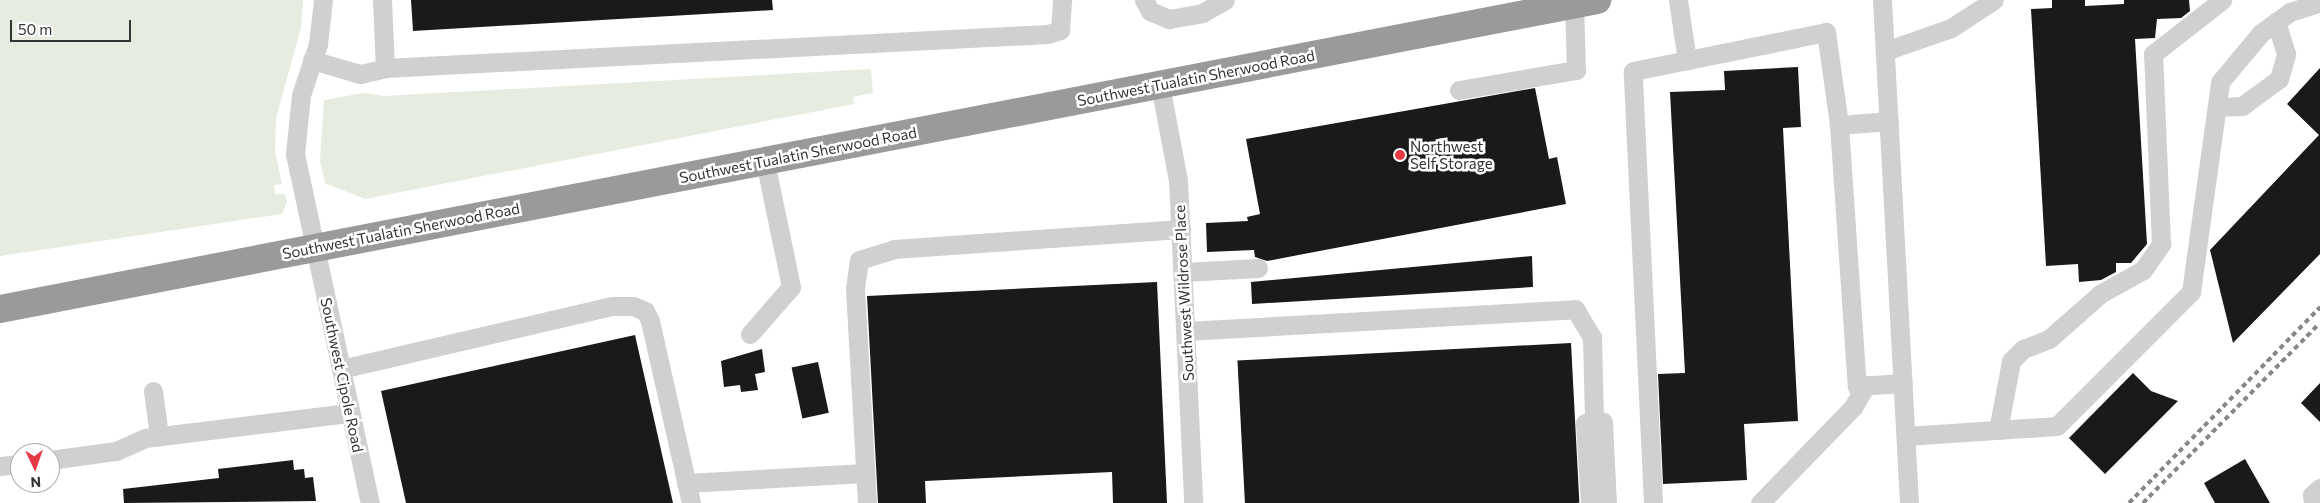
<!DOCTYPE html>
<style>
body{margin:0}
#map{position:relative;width:2320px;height:503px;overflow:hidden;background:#fff;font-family:Commissioner,sans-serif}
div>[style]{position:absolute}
.green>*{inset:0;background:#e6ecdf}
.building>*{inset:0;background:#1a1a1a;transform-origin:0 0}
.minor>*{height:19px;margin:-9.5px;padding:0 9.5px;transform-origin:9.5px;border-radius:9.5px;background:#d0d0d0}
.highway>*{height:28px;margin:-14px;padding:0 14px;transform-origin:14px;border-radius:14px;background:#9a9a9a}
.rail>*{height:4px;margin-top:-2px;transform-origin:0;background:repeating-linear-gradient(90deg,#888 0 5px,transparent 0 9px)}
.dots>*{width:14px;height:14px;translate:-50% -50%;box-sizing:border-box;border:2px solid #fff;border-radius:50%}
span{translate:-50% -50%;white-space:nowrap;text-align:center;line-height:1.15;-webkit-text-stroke:5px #fff;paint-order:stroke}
.street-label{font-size:15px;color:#333}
.poi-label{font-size:15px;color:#333}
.left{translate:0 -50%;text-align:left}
.north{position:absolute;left:10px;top:443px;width:50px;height:50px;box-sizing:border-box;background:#fff;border:1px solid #adadad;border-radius:50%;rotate:177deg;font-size:14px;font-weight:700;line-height:20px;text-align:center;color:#333}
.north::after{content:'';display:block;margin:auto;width:18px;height:22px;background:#e63946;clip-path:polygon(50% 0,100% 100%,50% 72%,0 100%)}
.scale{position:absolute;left:10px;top:20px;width:121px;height:22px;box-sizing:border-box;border:2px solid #333;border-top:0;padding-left:6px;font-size:15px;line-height:18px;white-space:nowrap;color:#333;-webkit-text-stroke:4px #fff;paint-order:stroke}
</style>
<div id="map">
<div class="green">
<div style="clip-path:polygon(0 0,303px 0,301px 28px,276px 118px,275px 151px,282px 184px,274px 185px,275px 194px,285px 194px,287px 202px,282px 214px,0 256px)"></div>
<div style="clip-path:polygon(871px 69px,873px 93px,853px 97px,854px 104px,365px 199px,325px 183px,320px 161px,324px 100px,364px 93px,384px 96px)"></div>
</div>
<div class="building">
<div style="clip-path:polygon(411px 0,772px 0,773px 10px,413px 31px)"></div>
<div style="clip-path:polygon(2052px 0,2085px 0,2085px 6px,2124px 4px,2124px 0,2189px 0,2190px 11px,2181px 18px,2157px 19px,2155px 38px,2135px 39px,2147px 244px,2131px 263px,2116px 263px,2116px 272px,2101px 280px,2079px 282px,2078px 264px,2046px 266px,2031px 9px,2052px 8px)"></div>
<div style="clip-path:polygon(1798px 67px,1801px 127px,1783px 128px,1798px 421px,1744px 424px,1747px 480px,1663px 484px,1658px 374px,1685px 373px,1670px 92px,1725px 90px,1724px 71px)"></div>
<div style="clip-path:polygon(2320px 68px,2320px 254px,2233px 343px,2210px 250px,2319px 135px,2287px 104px)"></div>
<div style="clip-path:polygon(1535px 88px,1549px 159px,1557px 157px,1566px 204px,1267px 261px,1255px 257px,1254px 250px,1207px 252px,1206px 223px,1248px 221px,1247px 217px,1260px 214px,1246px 139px)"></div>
<div style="clip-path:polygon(1532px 256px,1533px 287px,1252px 304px,1251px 282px)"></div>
<div style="clip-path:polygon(1157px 282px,1167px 503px,1113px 503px,1112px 472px,925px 481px,926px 503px,878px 503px,867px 296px)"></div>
<div style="clip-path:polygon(635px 335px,673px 503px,406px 503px,381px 391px)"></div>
<div style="left:1571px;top:343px;width:160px;height:334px;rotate:87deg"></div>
<div style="clip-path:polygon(762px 349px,765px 372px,755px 374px,758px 390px,741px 392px,740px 385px,724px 387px,721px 361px)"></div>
<div style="left:818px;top:362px;width:52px;height:27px;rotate:78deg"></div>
<div style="clip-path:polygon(2133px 373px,2151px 391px,2178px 401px,2105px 474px,2069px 438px)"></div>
<div style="clip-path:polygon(2320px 383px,2320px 422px,2301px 403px)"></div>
<div style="clip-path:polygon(2245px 459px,2270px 503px,2215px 503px,2204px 483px)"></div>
<div style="clip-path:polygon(293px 460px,294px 470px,304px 469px,305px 478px,313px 477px,316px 501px,124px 503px,123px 489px,219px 478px,218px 469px)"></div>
</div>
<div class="minor">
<div style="left:323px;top:0;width:44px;rotate:96.5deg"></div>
<div style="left:318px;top:44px;width:54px;rotate:108.4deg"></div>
<div style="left:301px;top:95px;width:59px;rotate:95.8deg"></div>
<div style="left:295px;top:154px;width:357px;rotate:77.9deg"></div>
<div style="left:382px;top:0;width:68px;rotate:87.5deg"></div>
<div style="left:1144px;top:0;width:13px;rotate:61deg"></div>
<div style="left:1150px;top:11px;width:21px;rotate:23deg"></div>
<div style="left:1169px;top:19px;width:34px;rotate:-10deg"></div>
<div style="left:1202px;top:13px;width:26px;rotate:-29deg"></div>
<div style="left:1678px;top:0;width:61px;rotate:81.5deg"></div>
<div style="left:1882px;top:0;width:504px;rotate:86.93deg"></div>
<div style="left:1885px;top:51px;width:70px;rotate:-19.2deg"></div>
<div style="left:1951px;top:28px;width:51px;rotate:-33.1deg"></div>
<div style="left:312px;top:60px;width:50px;rotate:16.3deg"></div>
<div style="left:360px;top:74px;width:26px;rotate:-13deg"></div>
<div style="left:385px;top:68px;width:664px;rotate:-2.94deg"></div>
<div style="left:1048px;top:34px;width:13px;rotate:-18deg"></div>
<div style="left:1060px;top:30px;width:30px;rotate:-86deg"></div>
<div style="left:1160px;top:85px;width:97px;rotate:79.3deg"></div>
<div style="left:1178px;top:180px;width:323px;rotate:87.3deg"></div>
<div style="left:1459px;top:90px;width:119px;rotate:-9.7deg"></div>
<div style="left:1576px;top:70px;width:66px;rotate:-91.7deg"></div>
<div style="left:2217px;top:107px;width:25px;rotate:-2deg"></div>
<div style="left:2242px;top:106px;width:46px;rotate:-36.1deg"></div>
<div style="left:2279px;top:79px;width:26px;rotate:-74deg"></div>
<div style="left:2286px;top:54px;width:34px;rotate:-107deg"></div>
<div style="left:1889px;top:121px;width:50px;rotate:175.4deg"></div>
<div style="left:1839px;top:125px;width:262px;rotate:86.1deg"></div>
<div style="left:1857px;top:386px;width:46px;rotate:-3.7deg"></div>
<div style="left:1183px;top:272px;width:75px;rotate:-3.1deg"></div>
<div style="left:1186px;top:331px;width:390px;rotate:-3.2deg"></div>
<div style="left:1575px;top:309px;width:33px;rotate:59deg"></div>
<div style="left:1592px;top:337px;width:84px;rotate:88.6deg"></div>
<div style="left:1594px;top:421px;width:9px;rotate:6deg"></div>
<div style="left:1603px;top:422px;width:81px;rotate:87.2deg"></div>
<div style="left:750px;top:334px;width:62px;rotate:-48.9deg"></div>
<div style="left:791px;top:287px;width:129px;rotate:-101.7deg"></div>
<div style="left:341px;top:369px;width:278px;rotate:-13.1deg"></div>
<div style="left:612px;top:306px;width:21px"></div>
<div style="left:633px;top:306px;width:13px;rotate:23deg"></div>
<div style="left:645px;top:311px;width:11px;rotate:63deg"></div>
<div style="left:650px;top:321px;width:187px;rotate:77.3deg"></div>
<div style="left:153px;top:391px;width:45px;rotate:82.4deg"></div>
<div style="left:1998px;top:430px;width:70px;rotate:-79.3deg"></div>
<div style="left:2011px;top:361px;width:17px;rotate:-45deg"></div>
<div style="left:2023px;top:349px;width:28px;rotate:-21deg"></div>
<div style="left:2049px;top:339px;width:68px;rotate:-41.4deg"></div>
<div style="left:2100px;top:294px;width:49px;rotate:-29.2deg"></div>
<div style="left:2143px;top:270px;width:32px;rotate:-55deg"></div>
<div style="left:2161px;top:244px;width:190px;rotate:-92.4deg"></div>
<div style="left:2153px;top:54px;width:88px;rotate:-38deg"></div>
<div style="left:1906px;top:436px;width:151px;rotate:-3.8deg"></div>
<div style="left:2057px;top:426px;width:190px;rotate:-45deg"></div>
<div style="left:2191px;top:292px;width:212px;rotate:-82.1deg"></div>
<div style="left:2220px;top:82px;width:64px;rotate:-50.1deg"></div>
<div style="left:2261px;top:33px;width:36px;rotate:-36deg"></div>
<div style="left:2290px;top:12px;width:32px;rotate:-18deg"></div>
<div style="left:50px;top:460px;width:67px;rotate:-7.8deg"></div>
<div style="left:116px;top:451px;width:32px;rotate:-24deg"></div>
<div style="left:145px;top:438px;width:207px;rotate:-7deg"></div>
<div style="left:0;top:466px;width:20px;rotate:-6deg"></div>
<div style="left:686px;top:483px;width:179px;rotate:-3.2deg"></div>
<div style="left:867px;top:503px;width:215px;rotate:-93.2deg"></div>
<div style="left:855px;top:288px;width:28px;rotate:-82deg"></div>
<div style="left:859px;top:260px;width:37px;rotate:-17deg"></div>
<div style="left:894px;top:249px;width:288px;rotate:-4deg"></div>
<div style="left:1590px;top:503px;width:80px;rotate:-93.6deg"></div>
<div style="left:1585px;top:423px;width:9px;rotate:-13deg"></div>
<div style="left:1653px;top:503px;width:432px;rotate:-92.7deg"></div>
<div style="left:1633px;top:71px;width:197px;rotate:-11.4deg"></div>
<div style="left:1826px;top:32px;width:94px;rotate:82deg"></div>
<div style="left:1760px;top:503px;width:134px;rotate:-45.9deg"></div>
<div style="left:1853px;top:407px;width:26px;rotate:-59deg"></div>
<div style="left:2313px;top:503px;width:8px;rotate:-97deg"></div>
<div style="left:2312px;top:495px;width:11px;rotate:-41deg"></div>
</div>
<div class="highway">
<div style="left:0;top:309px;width:1627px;rotate:-10.95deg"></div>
</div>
<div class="rail">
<div style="left:2129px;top:503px;width:274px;rotate:-45.7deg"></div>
<div style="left:2143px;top:503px;width:252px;rotate:-45.5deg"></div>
</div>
<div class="dots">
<div style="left:1400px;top:155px;background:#e63946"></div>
</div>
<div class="street-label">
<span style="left:1196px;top:78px;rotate:-11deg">Southwest Tualatin Sherwood Road</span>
<span style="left:798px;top:155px;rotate:-11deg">Southwest Tualatin Sherwood Road</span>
<span style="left:401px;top:231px;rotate:-11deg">Southwest Tualatin Sherwood Road</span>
<span style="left:1184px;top:293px;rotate:-93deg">Southwest Wildrose Place</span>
<span style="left:342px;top:375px;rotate:78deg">Southwest Cipole Road</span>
</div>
<div class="poi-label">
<span class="left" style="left:1410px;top:155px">Northwest<br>Self Storage</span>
</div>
<div class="north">N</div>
<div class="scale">50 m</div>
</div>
